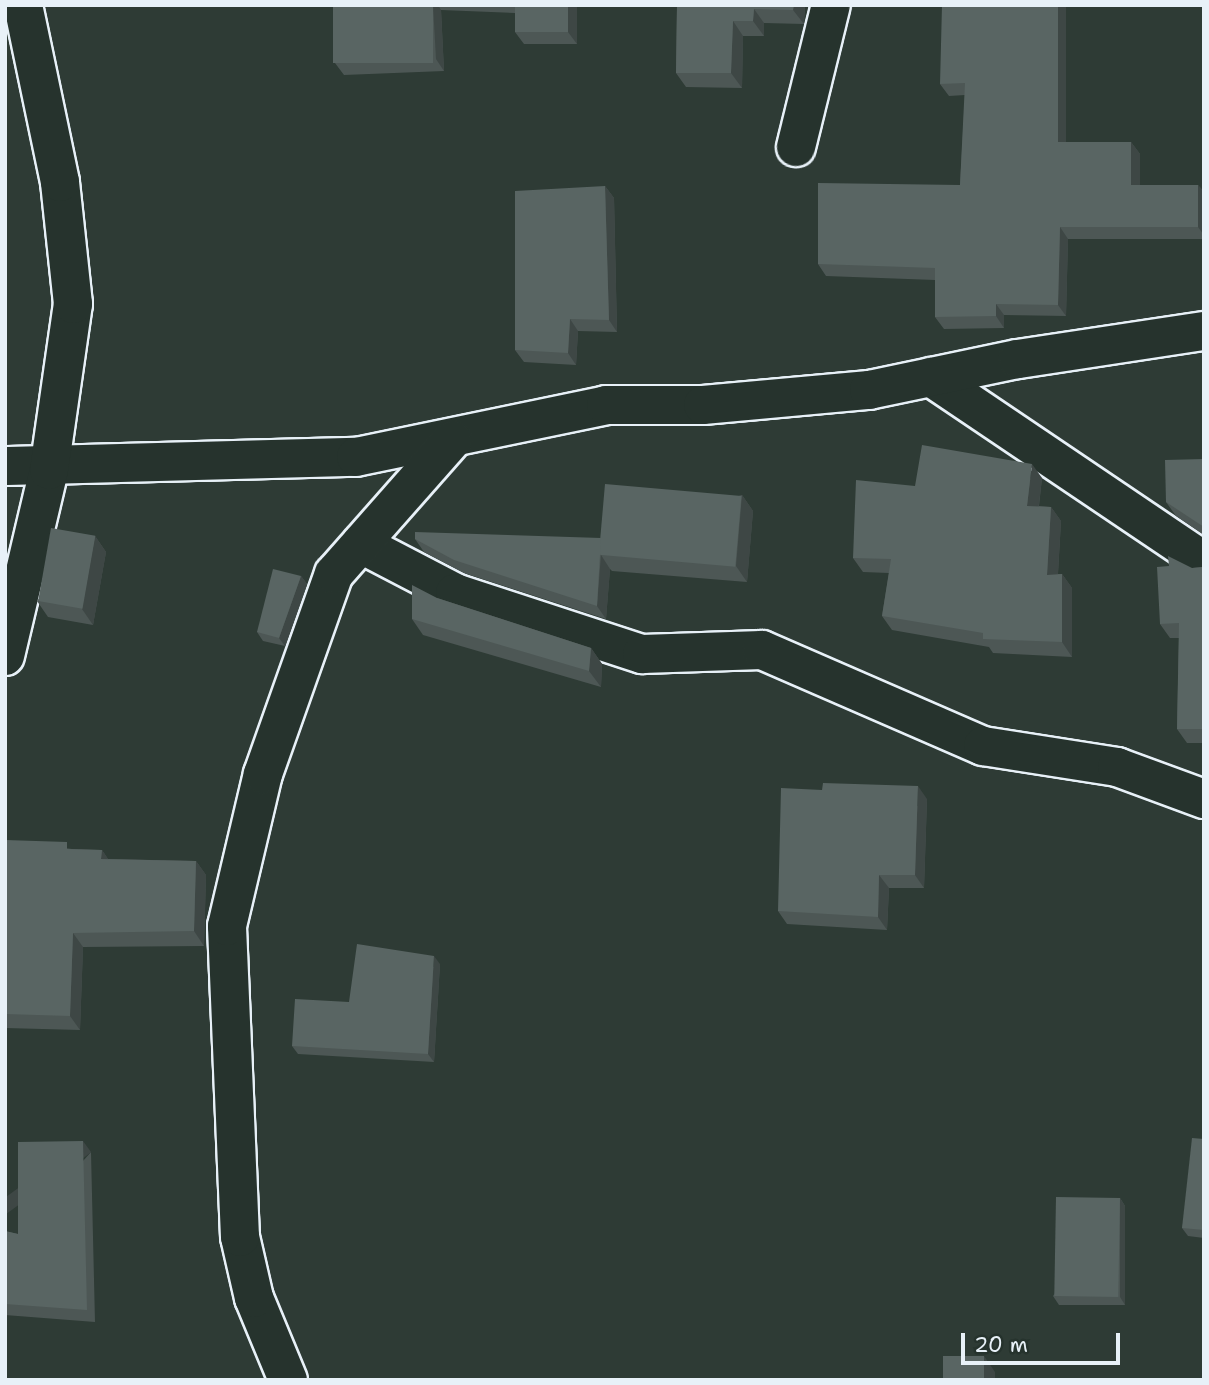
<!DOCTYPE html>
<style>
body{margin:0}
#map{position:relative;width:1209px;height:1385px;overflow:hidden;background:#2e3b35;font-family:"Shantell Sans",sans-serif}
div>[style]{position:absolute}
.roads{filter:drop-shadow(2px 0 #e8f1f8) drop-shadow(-2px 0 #e8f1f8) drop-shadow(0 2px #e8f1f8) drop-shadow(0 -2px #e8f1f8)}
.minor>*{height:38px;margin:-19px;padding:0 19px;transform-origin:19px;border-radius:19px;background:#26332d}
.wall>*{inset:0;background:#4d5755}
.shaded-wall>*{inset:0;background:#3e4745;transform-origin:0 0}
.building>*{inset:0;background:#596563;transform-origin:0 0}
span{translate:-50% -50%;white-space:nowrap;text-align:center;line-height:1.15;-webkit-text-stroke:6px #26332d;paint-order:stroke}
.frame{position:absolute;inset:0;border:7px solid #e8f1f8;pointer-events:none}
.scale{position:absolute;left:961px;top:1333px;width:159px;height:32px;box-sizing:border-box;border:4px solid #e8f1f8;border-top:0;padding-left:9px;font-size:21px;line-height:24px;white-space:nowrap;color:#e8f1f8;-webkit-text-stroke:5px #26332d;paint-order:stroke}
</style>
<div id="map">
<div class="roads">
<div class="minor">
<div style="left:796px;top:147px;width:146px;rotate:-76.2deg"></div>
<div style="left:931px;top:377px;width:329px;rotate:34deg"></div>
<div style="left:5px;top:466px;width:351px;rotate:-1.5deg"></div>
<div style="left:356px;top:457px;width:255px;rotate:-11.7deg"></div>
<div style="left:606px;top:405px;width:97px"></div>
<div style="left:703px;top:405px;width:167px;rotate:-5.2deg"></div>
<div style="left:869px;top:390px;width:152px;rotate:-11.8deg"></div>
<div style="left:1018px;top:359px;width:188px;rotate:-8.6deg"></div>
<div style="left:361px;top:544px;width:106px;rotate:27.5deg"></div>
<div style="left:455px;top:593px;width:197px;rotate:18.1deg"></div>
<div style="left:642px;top:654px;width:120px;rotate:-1.9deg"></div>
<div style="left:762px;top:650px;width:241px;rotate:23.5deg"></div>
<div style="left:983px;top:746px;width:136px;rotate:8.9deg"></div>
<div style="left:1117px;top:767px;width:93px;rotate:20.2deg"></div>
<div style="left:5px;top:656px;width:191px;rotate:-76.7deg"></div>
<div style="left:49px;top:470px;width:168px;rotate:-81.8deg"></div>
<div style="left:73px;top:304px;width:123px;rotate:-96.1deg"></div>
<div style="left:60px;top:182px;width:181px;rotate:-101.8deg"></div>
<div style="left:288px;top:1380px;width:89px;rotate:-112.5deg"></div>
<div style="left:254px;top:1298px;width:63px;rotate:-102.9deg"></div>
<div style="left:240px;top:1237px;width:311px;rotate:-92.4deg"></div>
<div style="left:227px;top:926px;width:156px;rotate:-76.7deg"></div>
<div style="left:263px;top:774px;width:212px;rotate:-70.5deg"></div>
<div style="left:334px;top:574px;width:179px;rotate:-48.6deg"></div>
</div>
</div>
<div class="wall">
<div style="clip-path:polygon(333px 5px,577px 5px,577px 44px,524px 44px,515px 32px,515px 13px,441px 10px,444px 71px,344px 75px,335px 63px)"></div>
<div style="clip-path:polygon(677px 5px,805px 5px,804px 24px,764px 23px,764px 36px,743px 36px,742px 88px,686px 87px,676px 73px)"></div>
<div style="clip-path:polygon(1066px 5px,1066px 142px,1131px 142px,1140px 154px,1140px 185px,1198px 185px,1204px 192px,1204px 239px,1068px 239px,1066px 316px,1004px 315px,1004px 328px,944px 329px,935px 317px,935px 280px,826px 276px,818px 264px,960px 185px,965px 95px,949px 96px,940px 84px)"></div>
<div style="clip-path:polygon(605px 186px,614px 198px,617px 332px,578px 331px,576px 365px,524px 362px,515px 350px)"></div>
<div style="clip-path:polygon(1204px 459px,1204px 535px,1176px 516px,1166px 502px)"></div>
<div style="clip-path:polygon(1042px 478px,1039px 506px,1051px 507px,1061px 521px,1058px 574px,1062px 574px,1072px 588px,1072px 657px,993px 653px,989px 647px,892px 630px,882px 616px,889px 573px,863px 572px,853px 558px,915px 486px)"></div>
<div style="clip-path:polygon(742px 495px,753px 511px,747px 582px,612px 571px,610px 569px,606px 619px,464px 573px,424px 552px,415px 539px,601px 538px)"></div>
<div style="clip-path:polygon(95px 536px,106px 552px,93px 625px,48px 617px,37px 601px)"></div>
<div style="clip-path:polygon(1204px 565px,1204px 743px,1187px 743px,1177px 729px,1179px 638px,1170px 638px,1160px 624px,1192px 568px,1203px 567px)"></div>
<div style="clip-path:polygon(301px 576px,307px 584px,285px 646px,263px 641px,257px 632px)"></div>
<div style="clip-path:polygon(437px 598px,591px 648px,602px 664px,601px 687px,423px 635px,412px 619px)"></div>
<div style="clip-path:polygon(927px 799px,924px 888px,889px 888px,887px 930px,787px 924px,778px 911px)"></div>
<div style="clip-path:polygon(5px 840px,72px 849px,102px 850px,108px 859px,196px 861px,206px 875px,204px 946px,83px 947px,80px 1030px,5px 1028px)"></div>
<div style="clip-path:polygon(440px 964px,434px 1062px,298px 1054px,292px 1046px,349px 1002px)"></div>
<div style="clip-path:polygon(1204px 1139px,1204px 1238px,1188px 1236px,1182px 1228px)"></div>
<div style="clip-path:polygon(91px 1152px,95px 1322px,5px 1315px,5px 1231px,18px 1234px)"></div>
<div style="clip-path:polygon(1120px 1198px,1125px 1206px,1125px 1305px,1059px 1305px,1053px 1296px)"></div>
</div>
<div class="shaded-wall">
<div style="clip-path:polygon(433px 5px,438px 5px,441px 10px,444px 71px,436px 59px)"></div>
<div style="clip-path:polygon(568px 5px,577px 5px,577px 44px,568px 32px)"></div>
<div style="clip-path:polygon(794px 5px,805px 5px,804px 24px,793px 10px)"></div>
<div style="left:1058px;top:5px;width:8px;height:137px"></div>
<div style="clip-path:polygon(754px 9px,764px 23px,764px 36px,753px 21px)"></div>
<div style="clip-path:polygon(733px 21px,743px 36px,742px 88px,731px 73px)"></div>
<div style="clip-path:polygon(1131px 142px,1140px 154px,1140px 196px,1131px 185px)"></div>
<div style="clip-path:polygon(1198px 185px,1204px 192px,1204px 235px,1198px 227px)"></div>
<div style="clip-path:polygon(605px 186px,614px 198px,617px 332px,609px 320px)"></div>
<div style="clip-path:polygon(1060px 227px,1068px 239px,1066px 316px,1058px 305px)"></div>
<div style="clip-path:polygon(996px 304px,1004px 315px,1004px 328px,996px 316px)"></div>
<div style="clip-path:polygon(570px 319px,578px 331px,576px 365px,568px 353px)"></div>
<div style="clip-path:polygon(1032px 464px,1042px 478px,1037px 520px,1027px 506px)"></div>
<div style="clip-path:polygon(742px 495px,753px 511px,747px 582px,736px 566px)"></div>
<div style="clip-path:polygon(1051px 507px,1061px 521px,1057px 589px,1047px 575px)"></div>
<div style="clip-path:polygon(95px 536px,106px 552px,93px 625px,82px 609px)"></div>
<div style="clip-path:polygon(601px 555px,610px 569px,606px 619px,597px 606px)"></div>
<div style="clip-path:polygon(1062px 574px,1072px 588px,1072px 657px,1062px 642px)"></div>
<div style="clip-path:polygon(301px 576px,307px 584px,285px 646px,279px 638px)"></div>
<div style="clip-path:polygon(591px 648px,602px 664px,601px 687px,589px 671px)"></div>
<div style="clip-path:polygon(918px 786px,927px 799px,924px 888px,915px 875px)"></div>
<div style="clip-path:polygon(102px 850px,112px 865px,101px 859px)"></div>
<div style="clip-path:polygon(196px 861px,206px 875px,204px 946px,194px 931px)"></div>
<div style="clip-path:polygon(879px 875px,889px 888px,887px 930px,878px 917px)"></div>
<div style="clip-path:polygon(73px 933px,83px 947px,80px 1030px,70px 1016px)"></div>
<div style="clip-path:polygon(434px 956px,440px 964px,434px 1062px,428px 1054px)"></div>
<div style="left:83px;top:1141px;width:14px;height:169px;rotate:54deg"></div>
<div style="clip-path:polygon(1120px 1198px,1125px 1206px,1125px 1305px,1120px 1297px)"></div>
<div style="clip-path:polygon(984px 1356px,995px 1372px,995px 1380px,983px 1380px)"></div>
</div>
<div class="building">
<div style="left:333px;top:5px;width:100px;height:58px"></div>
<div style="left:515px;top:5px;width:53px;height:27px"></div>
<div style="clip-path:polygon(677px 5px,794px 5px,793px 10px,754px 9px,753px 21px,733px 21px,731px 73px,676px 73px)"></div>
<div style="clip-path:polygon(942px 5px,1058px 5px,1058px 142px,1131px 142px,1131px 185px,1198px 185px,1198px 227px,1060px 227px,1058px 305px,996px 304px,996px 316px,935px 317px,935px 268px,818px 264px,818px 183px,960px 185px,965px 83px,940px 84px)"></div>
<div style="clip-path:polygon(605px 186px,609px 320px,570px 319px,568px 353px,515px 350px,515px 191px)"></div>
<div style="clip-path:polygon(922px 445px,1032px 464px,1027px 506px,1051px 507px,1047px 575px,1062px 574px,1062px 642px,983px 639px,983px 633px,882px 616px,891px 559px,853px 558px,856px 480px,915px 486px)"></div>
<div style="clip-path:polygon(1204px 459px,1204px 527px,1166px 502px,1165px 460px)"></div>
<div style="left:605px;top:484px;width:137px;height:71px;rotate:5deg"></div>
<div style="left:51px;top:528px;width:45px;height:74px;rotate:10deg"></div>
<div style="clip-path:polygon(415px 532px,601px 538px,597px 606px,454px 560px,415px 539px)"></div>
<div style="clip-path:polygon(1168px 556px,1192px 568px,1203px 567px,1204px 565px,1204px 729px,1177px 729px,1179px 623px,1160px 624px,1157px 567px,1169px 566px)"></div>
<div style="clip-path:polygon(273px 569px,301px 576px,279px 638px,257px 632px)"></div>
<div style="clip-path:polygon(412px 585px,437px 598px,591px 648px,589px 671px,412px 619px)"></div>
<div style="clip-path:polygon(823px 783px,918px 786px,915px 875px,879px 875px,878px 917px,778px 911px,781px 788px,822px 790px)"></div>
<div style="clip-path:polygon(5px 840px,67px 842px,67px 849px,102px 850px,101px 859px,196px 861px,194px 931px,73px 933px,70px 1016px,5px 1014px)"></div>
<div style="clip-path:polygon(357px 944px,434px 956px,428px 1054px,292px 1046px,295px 999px,349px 1002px)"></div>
<div style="clip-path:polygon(1192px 1138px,1204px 1139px,1204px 1230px,1182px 1228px)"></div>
<div style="clip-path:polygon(83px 1141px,87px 1310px,5px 1304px,5px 1231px,18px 1234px,18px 1142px)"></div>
<div style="left:1056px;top:1197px;width:64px;height:99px;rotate:1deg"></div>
<div style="left:943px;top:1356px;width:41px;height:24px"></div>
</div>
<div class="frame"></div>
<div class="scale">20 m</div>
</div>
